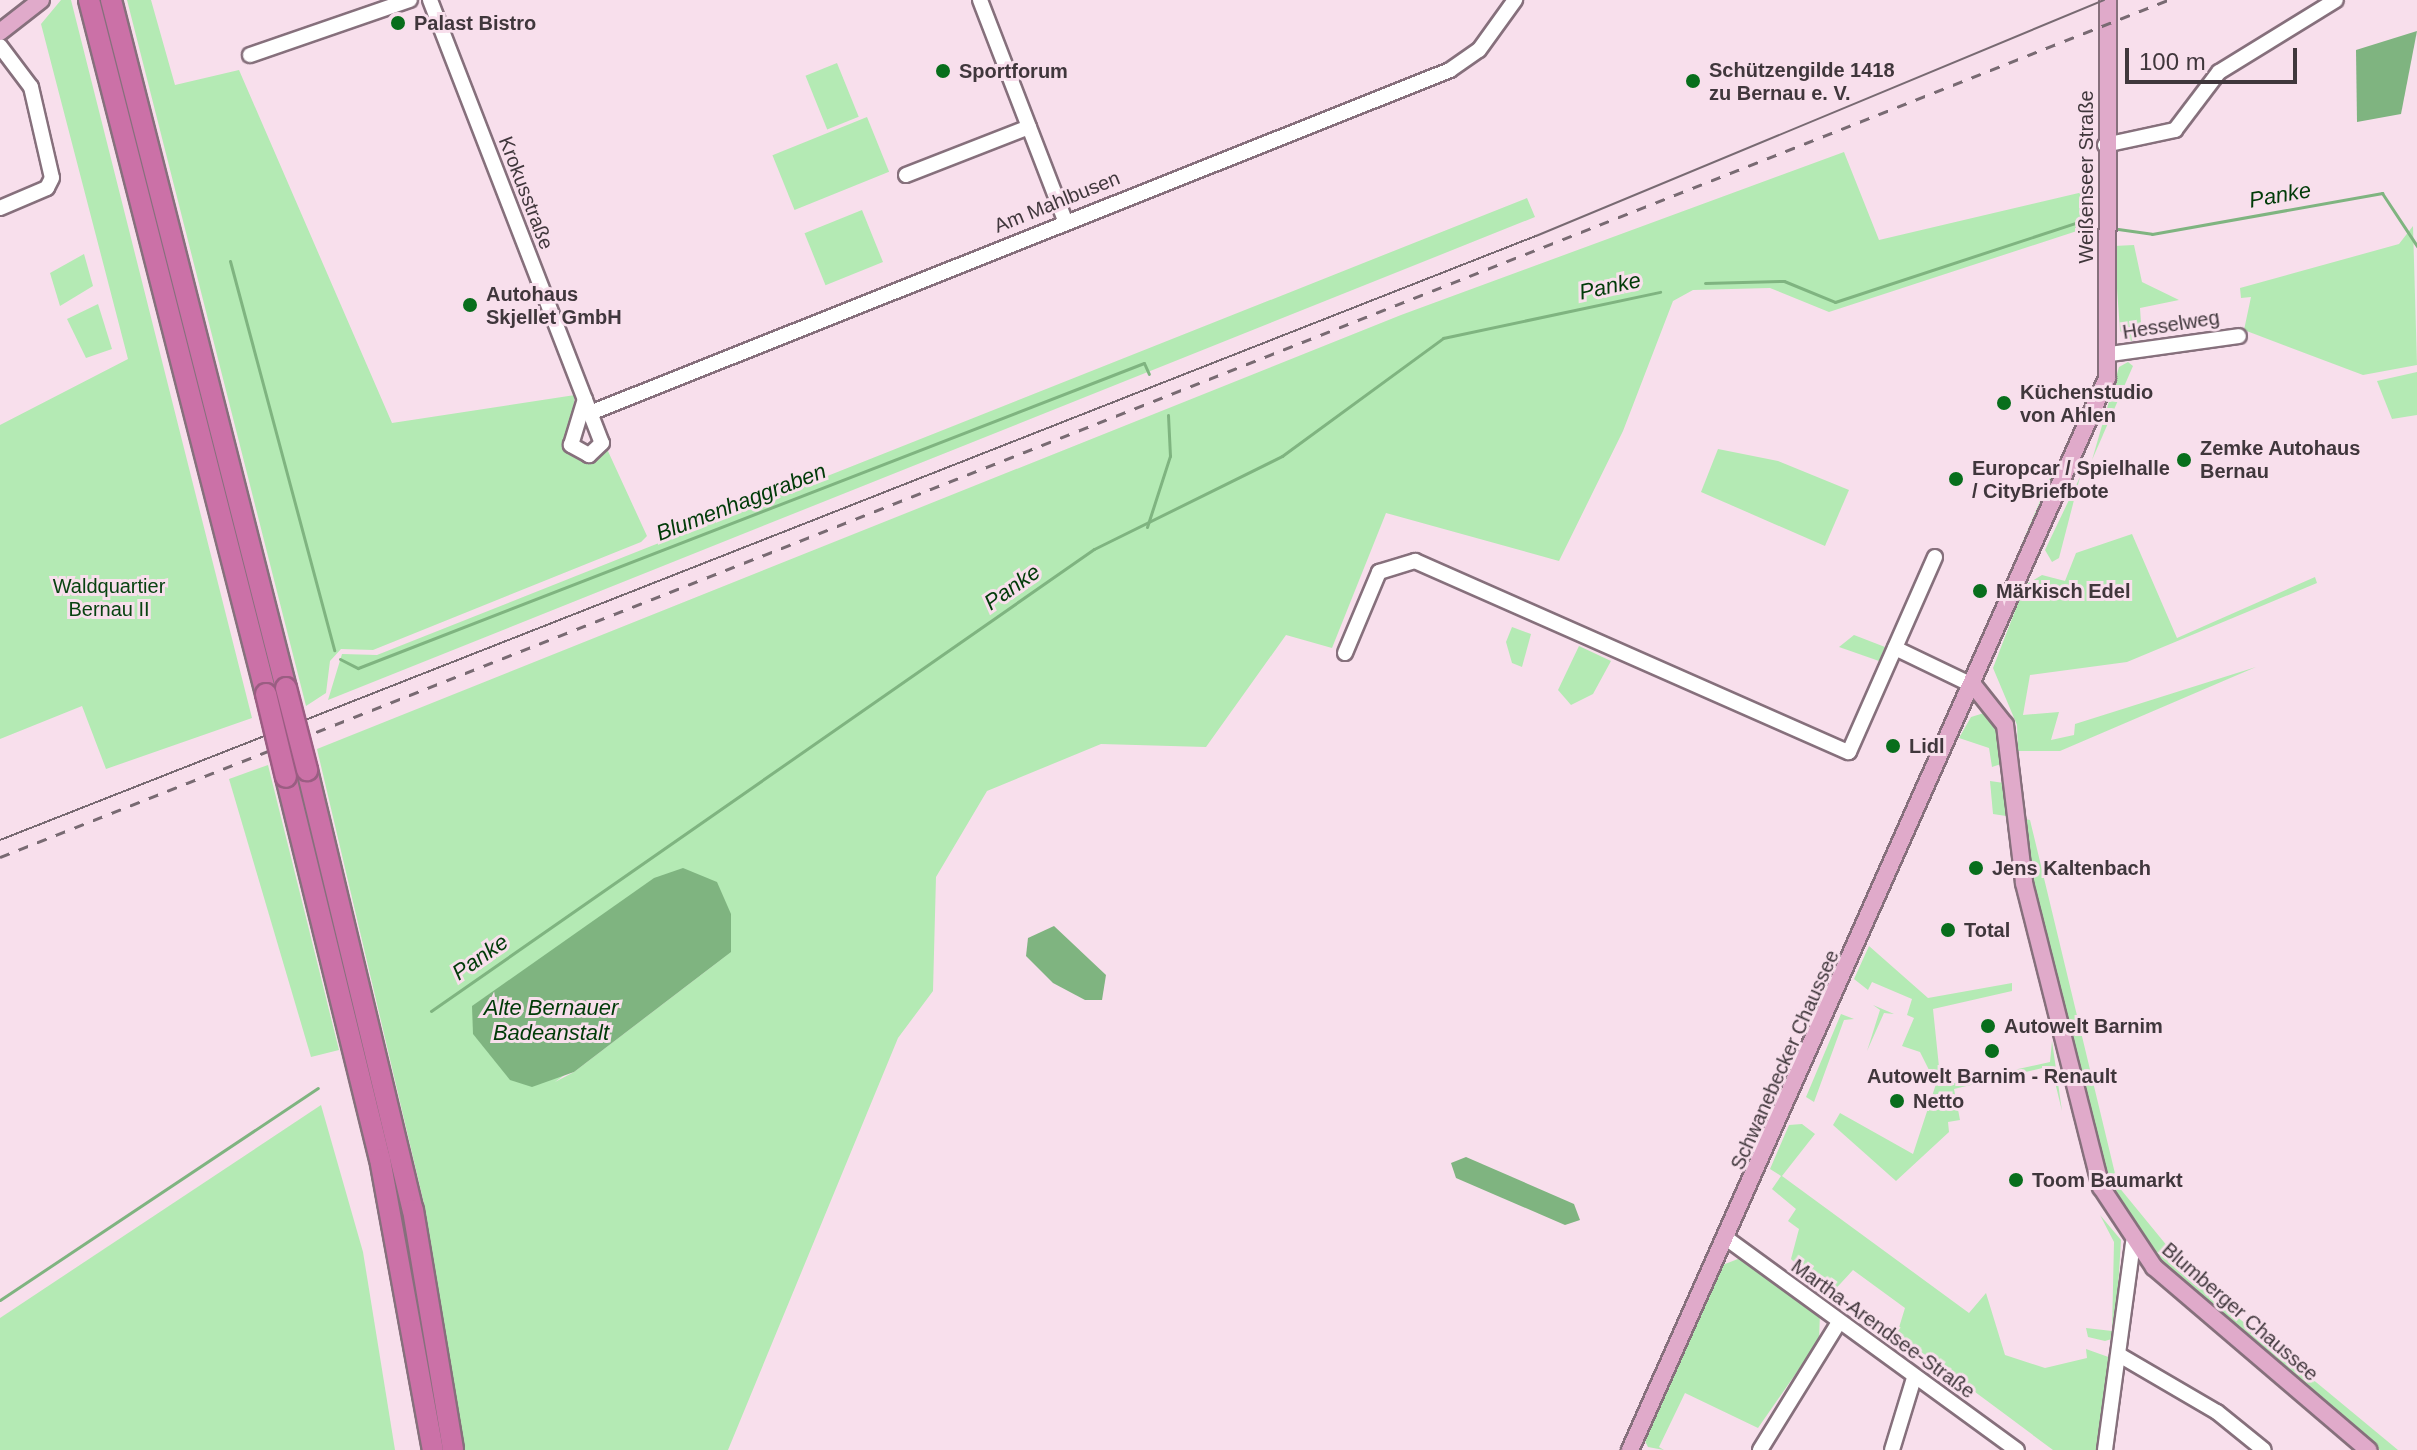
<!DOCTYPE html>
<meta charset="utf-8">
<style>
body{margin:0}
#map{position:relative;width:2417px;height:1450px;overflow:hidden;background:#f8dfec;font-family:Helvetica,sans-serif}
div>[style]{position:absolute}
.green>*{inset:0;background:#b4eab4;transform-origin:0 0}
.water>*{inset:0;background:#7fb480}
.stream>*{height:3px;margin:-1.5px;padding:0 1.5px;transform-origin:1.5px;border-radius:1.5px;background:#7fb480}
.roads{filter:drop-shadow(2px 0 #86707c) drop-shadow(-2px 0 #86707c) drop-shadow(0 2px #86707c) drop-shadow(0 -2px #86707c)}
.minor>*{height:14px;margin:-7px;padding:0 7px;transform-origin:7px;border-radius:7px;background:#fff}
.major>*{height:16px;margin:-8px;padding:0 8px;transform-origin:8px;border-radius:8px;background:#e0aaca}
.highway>*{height:20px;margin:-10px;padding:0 10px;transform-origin:10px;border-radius:10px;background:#cb71a7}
.tram>*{height:2px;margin:-1px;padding:0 1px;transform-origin:1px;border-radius:1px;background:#786a72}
.rail>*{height:3px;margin-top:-1.5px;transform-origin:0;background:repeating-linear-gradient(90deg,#786a72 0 10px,transparent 0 20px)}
.bridges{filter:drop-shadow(2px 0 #9a5d82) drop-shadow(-2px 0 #9a5d82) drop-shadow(0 2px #9a5d82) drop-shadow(0 -2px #9a5d82)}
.highway-bridge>*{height:20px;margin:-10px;padding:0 10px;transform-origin:10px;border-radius:10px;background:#cb71a7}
.dots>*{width:22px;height:22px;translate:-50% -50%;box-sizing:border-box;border:4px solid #f8dfec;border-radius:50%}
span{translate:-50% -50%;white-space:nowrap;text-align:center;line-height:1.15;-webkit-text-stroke:6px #f8dfec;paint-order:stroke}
.poi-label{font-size:20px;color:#40373c;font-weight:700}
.left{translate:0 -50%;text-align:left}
.street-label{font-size:20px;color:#40373c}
.park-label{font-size:20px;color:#084311}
.water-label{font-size:22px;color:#003b08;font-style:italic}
.scale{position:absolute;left:2125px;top:48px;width:172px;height:36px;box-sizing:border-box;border:4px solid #40373c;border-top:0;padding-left:10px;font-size:24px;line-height:28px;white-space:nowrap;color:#40373c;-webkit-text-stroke:6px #f8dfec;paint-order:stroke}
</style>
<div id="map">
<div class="green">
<div style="clip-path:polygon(61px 0,71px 0,252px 718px,106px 769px,82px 706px,0 739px,0 425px,128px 359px,41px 24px)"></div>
<div style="clip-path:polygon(127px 0,151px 0,175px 85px,239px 70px,392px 423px,575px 395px,567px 453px,589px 460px,607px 449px,647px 536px,641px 542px,373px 650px,341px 649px,330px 661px,326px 693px,306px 706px)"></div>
<div style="left:837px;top:63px;width:58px;height:34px;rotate:68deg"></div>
<div style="left:867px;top:117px;width:59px;height:102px;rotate:68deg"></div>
<div style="clip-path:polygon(evenodd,1844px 152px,1879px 240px,2083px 192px,2083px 229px,1829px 312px,1770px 288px,1693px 290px,1673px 301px,1623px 431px,1559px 561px,1386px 513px,1332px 648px,1286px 635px,1206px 747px,1101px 744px,987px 791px,936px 877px,933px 991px,898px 1038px,728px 1450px,465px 1450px,425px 1208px,317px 749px,1401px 315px,1844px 152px,731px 952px,574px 1072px,555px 1082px,731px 952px)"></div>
<div style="clip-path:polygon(1527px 198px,1535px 217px,328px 700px,342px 654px,377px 655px)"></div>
<div style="left:862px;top:210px;width:56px;height:62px;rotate:68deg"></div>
<div style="clip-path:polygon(2413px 226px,2417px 365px,2363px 375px,2244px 330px,2251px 297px,2241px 298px,2240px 288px,2399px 244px)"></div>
<div style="clip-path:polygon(2134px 245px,2142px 282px,2179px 300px,2140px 308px,2142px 338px,2131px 341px,2120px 331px,2114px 246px)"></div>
<div style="clip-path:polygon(84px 254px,93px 286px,60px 306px,50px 273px)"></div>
<div style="clip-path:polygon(98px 304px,112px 349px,86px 358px,67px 319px)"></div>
<div style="clip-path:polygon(2128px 362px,2133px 366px,2092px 460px,2119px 367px)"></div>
<div style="clip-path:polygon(2417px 372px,2417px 415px,2392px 419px,2377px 381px)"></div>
<div style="clip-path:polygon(1718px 449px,1778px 461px,1849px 490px,1825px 546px,1701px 492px)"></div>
<div style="clip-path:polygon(2052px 473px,2055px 479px,2023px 547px,2022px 543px)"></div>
<div style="clip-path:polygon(2080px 477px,2059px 558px,2052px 562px,2045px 550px)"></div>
<div style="clip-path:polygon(2132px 534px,2177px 638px,2315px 577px,2317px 583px,2127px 662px,2030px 675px,2023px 715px,2059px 712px,2051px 740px,2074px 735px,2075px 724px,2256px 667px,2060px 751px,2018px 751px,2017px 725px,1993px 668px,2025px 585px,2042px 575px,2065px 581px,2076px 553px)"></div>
<div style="clip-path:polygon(1512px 627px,1531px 634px,1522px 667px,1512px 663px,1506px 642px)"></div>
<div style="clip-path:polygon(1854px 635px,1885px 647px,1879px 661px,1839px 647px)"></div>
<div style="clip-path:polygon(1579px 646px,1611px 661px,1593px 694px,1571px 705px,1558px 690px)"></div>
<div style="clip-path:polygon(1984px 713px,2001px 738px,2004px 763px,1992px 767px,1989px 748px,1959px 738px,1971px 717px)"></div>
<div style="clip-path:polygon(268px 765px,339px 1050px,311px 1057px,229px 779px)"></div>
<div style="clip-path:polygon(1990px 781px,2004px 783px,2006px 816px,1993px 814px)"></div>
<div style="clip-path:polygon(2020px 818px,2030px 820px,2118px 1186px,2200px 1286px,2398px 1450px,2380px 1450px,2165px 1267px,2109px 1186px,2034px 900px)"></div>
<div style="clip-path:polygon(1869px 946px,1928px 998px,2012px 983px,2012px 991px,1933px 1009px,1941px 1086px,2050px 1062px,2052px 1041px,2062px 1111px,2051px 1066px,1954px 1089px,1960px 1120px,1948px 1122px,1949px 1132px,1896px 1181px,1833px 1125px,1840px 1113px,1913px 1154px,1936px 1084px,1920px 1052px,1902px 1046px,1914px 1018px,1907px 1015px,1912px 999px,1872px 982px,1868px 990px,1854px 979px)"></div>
<div style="clip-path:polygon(1873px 1005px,1894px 1014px,1884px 1013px,1867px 1051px,1880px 1010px)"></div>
<div style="clip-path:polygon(1841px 1014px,1854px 1019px,1844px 1020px,1814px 1102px,1806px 1097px)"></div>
<div style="clip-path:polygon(321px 1105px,363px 1252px,395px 1450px,0 1450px,0 1318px)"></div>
<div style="clip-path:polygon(1802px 1124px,1815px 1134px,1782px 1176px,1969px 1313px,1986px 1293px,2005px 1355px,2045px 1368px,2087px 1358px,2086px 1349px,2114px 1359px,2101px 1450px,2053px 1450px,1897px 1334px,1905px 1308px,1853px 1270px,1829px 1296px,1791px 1259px,1799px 1229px,1788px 1221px,1796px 1209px,1772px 1189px,1781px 1176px,1770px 1169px,1789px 1125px)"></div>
<div style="clip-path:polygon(2100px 1215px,2121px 1240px,2115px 1338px,2105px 1341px,2088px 1337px,2086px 1328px,2112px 1331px,2114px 1242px)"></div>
<div style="clip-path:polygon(1743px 1257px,1820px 1313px,1819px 1340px,1758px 1428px,1685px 1393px,1659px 1447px,1664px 1450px,1648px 1447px,1643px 1437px,1720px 1266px)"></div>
</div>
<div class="water">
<div style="clip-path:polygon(2417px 31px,2401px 114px,2357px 122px,2356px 50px)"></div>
<div style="clip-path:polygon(683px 868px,717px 882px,731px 914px,731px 952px,574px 1072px,532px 1087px,510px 1080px,473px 1034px,472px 1006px,654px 878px)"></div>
<div style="clip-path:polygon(1054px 926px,1106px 975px,1102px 1000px,1085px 1000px,1053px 983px,1026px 956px,1028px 938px)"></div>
<div style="clip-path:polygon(1466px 1157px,1574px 1204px,1580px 1220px,1565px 1225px,1456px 1178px,1451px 1163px)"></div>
</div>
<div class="stream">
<div style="left:2118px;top:229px;width:34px;rotate:8deg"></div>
<div style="left:2152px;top:234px;width:234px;rotate:-10.1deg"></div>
<div style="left:2382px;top:193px;width:64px;rotate:56.6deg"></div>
<div style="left:230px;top:261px;width:403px;rotate:75deg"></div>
<div style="left:1705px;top:283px;width:79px;rotate:-1.5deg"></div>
<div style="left:1784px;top:281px;width:55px;rotate:22.4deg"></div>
<div style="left:1835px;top:302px;width:263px;rotate:-18.2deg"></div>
<div style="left:1147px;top:527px;width:75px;rotate:-72.1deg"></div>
<div style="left:1170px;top:456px;width:41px;rotate:-92.8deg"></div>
<div style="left:340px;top:659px;width:20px;rotate:27deg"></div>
<div style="left:358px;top:668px;width:843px;rotate:-21.21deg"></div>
<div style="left:1144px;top:363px;width:12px;rotate:66deg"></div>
<div style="left:431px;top:1011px;width:808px;rotate:-34.87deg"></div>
<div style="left:1094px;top:549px;width:210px;rotate:-26.3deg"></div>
<div style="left:1282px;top:456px;width:200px;rotate:-36.2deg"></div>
<div style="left:1443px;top:338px;width:222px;rotate:-12deg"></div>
<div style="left:0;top:1300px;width:382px;rotate:-33.7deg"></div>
</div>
<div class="roads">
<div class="minor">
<div style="left:430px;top:0;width:475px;rotate:68.8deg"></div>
<div style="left:602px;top:443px;width:18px;rotate:137deg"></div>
<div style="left:589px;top:455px;width:21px;rotate:-151deg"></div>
<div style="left:571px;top:445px;width:48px;rotate:-73.1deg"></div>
<div style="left:980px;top:0;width:236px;rotate:68.9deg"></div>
<div style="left:0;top:46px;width:51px;rotate:52.9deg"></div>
<div style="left:31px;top:87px;width:93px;rotate:77deg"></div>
<div style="left:52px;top:178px;width:11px;rotate:117deg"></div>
<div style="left:47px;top:188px;width:51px;rotate:156.9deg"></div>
<div style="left:250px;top:55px;width:169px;rotate:-19deg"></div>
<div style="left:2105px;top:145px;width:72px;rotate:-12.1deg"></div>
<div style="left:2175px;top:130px;width:73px;rotate:-52.8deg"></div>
<div style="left:2219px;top:72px;width:137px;rotate:-31.6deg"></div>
<div style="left:906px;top:175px;width:132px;rotate:-21.3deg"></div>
<div style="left:2110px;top:354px;width:130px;rotate:-7.9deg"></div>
<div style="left:590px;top:413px;width:926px;rotate:-21.74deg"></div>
<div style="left:1450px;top:70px;width:35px;rotate:-35deg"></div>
<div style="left:1479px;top:50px;width:62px;rotate:-54.2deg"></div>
<div style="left:1895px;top:648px;width:88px;rotate:25.7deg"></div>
<div style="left:1345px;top:653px;width:88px;rotate:-67.2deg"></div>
<div style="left:1379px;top:572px;width:38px;rotate:-17deg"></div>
<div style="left:1415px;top:561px;width:474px;rotate:23.8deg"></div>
<div style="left:1849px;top:752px;width:213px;rotate:-66.2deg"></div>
<div style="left:1726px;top:1238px;width:360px;rotate:36.1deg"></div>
<div style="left:2121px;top:1356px;width:111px;rotate:30.3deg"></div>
<div style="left:2217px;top:1412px;width:60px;rotate:39deg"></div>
<div style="left:1760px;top:1450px;width:150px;rotate:-58.3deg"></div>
<div style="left:1892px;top:1450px;width:75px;rotate:-73deg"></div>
<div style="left:2105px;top:1450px;width:209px;rotate:-82.3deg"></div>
</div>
<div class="major">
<div style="left:0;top:32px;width:52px;rotate:-38deg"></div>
<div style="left:1974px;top:686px;width:50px;rotate:51.5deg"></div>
<div style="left:2005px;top:725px;width:159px;rotate:83.1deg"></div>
<div style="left:2024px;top:883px;width:314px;rotate:75.8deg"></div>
<div style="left:2101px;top:1187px;width:96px;rotate:56.5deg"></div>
<div style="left:2154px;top:1267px;width:282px;rotate:40.5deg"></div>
<div style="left:1630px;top:1450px;width:1173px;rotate:-66.01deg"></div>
<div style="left:2107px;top:378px;width:378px;rotate:-89.8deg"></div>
</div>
<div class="highway">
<div style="left:89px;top:0;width:716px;rotate:75.69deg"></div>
<div style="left:111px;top:0;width:710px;rotate:75.73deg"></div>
<div style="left:307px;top:770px;width:453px;rotate:76.5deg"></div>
<div style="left:413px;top:1210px;width:243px;rotate:80.5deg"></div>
<div style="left:286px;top:777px;width:393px;rotate:76.2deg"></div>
<div style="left:380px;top:1159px;width:296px;rotate:79.7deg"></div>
</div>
</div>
<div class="tram">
<div style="left:0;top:840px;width:1650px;rotate:-21.47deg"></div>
<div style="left:1536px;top:236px;width:615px;rotate:-22.56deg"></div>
</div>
<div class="rail">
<div style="left:0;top:857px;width:2331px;rotate:-21.57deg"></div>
</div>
<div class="bridges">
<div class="highway-bridge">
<div style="left:286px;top:688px;width:85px;rotate:75.6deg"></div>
<div style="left:266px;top:694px;width:85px;rotate:76.5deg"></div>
</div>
</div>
<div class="dots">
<div style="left:398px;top:23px;background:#086e1c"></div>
<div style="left:943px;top:71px;background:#086e1c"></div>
<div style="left:1693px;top:81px;background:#086e1c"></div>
<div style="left:470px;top:305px;background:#086e1c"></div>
<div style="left:2004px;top:403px;background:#086e1c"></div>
<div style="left:2184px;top:460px;background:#086e1c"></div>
<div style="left:1956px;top:479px;background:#086e1c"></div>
<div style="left:1980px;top:591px;background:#086e1c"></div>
<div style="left:1893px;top:746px;background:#086e1c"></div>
<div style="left:1976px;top:868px;background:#086e1c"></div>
<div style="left:1948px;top:930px;background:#086e1c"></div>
<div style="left:1988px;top:1026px;background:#086e1c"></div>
<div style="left:1992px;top:1051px;background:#086e1c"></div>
<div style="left:1897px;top:1101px;background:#086e1c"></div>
<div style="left:2016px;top:1180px;background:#086e1c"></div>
</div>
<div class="poi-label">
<span class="left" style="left:414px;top:23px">Palast Bistro</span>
<span class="left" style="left:1709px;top:82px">Schützengilde 1418<br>zu Bernau e. V.</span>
<span class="left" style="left:959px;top:71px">Sportforum</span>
<span class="left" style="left:486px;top:306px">Autohaus<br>Skjellet GmbH</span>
<span class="left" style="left:2020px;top:404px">Küchenstudio<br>von Ahlen</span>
<span class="left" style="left:2200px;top:460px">Zemke Autohaus<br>Bernau</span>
<span class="left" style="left:1972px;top:480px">Europcar / Spielhalle<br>/ CityBriefbote</span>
<span class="left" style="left:1996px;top:591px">Märkisch Edel</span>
<span class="left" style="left:1909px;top:746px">Lidl</span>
<span class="left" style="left:1992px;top:868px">Jens Kaltenbach</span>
<span class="left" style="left:1964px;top:930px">Total</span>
<span class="left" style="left:2004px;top:1026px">Autowelt Barnim</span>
<span style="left:1992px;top:1076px">Autowelt Barnim - Renault</span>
<span class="left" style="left:1913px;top:1101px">Netto</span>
<span class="left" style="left:2032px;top:1180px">Toom Baumarkt</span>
</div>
<div class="street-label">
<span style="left:2086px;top:177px;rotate:-90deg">Weißenseer Straße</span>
<span style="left:526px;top:193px;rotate:69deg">Krokusstraße</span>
<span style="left:1057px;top:202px;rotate:-22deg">Am Mahlbusen</span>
<span style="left:2171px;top:325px;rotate:-9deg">Hesselweg</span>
<span style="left:1785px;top:1060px;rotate:-66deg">Schwanebecker Chaussee</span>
<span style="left:2240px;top:1312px;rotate:41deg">Blumberger Chaussee</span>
<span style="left:1883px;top:1329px;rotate:36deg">Martha-Arendsee-Straße</span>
</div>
<div class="park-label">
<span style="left:109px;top:598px">Waldquartier<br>Bernau II</span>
</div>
<div class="water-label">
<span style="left:2280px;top:195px;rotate:-10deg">Panke</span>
<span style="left:1610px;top:286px;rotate:-12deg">Panke</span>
<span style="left:741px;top:502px;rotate:-21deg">Blumenhaggraben</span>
<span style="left:1012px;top:587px;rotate:-35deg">Panke</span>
<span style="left:480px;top:957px;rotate:-35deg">Panke</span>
<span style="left:551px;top:1020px">Alte Bernauer<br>Badeanstalt</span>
</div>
<div class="scale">100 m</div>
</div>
